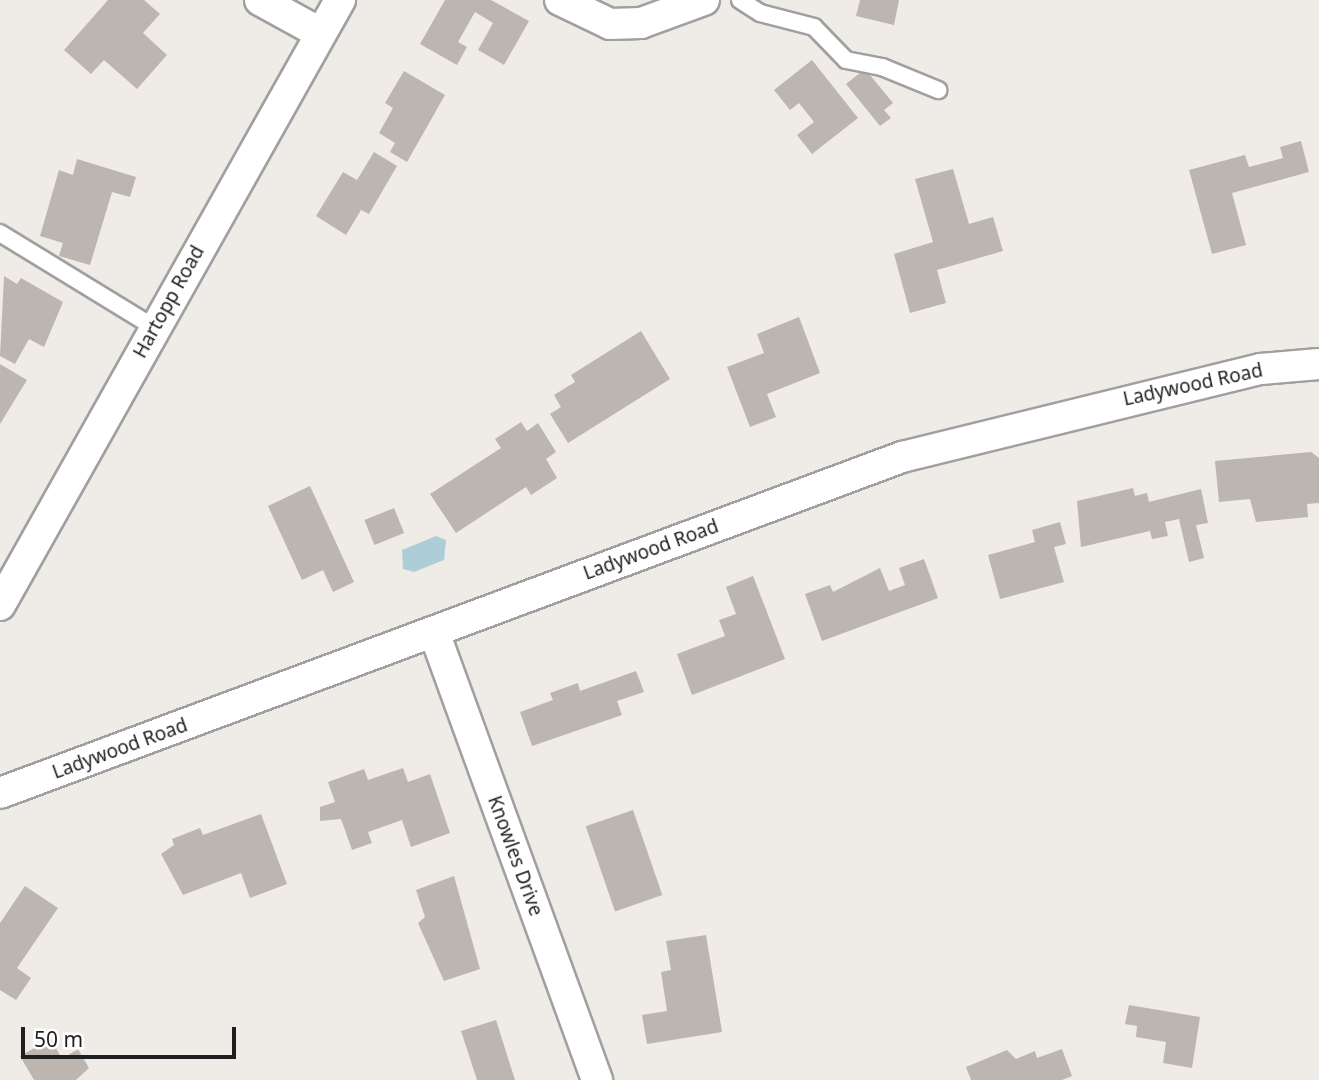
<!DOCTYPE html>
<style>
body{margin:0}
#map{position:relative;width:1319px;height:1080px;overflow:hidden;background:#efece7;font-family:"Noto Sans",sans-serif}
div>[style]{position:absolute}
.water>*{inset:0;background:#adced7}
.building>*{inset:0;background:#bcb5b0;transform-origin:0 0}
.roads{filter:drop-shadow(2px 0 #a0a0a0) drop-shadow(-2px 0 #a0a0a0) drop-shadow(0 2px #a0a0a0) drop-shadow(0 -2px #a0a0a0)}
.service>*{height:16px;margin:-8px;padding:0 8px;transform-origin:8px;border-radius:8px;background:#fff}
.minor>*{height:30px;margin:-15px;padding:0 15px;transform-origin:15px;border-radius:15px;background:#fff}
span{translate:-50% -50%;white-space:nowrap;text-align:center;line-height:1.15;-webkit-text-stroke:5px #fff;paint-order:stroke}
.street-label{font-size:19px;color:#1f1f1f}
.scale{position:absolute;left:21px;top:1027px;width:215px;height:32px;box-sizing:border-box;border:4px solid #1f1f1f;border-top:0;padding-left:9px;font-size:21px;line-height:24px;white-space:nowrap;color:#1f1f1f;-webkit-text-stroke:5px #fff;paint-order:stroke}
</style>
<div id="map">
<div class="water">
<div style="clip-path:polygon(436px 536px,446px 540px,444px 560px,414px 572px,403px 569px,402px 550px)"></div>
</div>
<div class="building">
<div style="clip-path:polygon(108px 0,144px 0,160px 14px,143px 33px,167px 55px,137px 89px,104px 60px,91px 74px,64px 50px)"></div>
<div style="clip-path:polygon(445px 0,491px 0,529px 21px,504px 65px,478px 50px,493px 23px,475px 12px,458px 42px,467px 47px,457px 65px,420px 44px)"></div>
<div style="clip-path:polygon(860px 0,899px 0,894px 25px,856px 16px)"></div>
<div style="clip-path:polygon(812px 60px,858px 118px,812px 154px,797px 135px,814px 122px,799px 103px,790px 110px,774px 90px)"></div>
<div style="clip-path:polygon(865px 69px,893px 103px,884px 110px,891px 118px,880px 126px,846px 84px)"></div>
<div style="clip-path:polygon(404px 71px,445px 95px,407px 162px,390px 152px,395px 143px,379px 133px,393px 108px,385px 103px)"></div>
<div style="clip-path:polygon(1301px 141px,1309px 172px,1232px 193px,1246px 245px,1212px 254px,1189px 170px,1245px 155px,1249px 167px,1283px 158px,1280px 147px)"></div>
<div style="clip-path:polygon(374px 152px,397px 166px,369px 214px,361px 210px,346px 235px,316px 216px,343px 172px,357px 180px)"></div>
<div style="clip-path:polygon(77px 159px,136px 177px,130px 197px,112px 192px,90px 265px,59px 256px,63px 243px,40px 236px,59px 170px,73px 175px)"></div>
<div style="clip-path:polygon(953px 169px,969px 224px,993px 217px,1003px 251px,937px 270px,946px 303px,910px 313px,894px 254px,933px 242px,915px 179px)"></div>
<div style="clip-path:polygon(4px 276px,17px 284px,21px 278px,63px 302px,44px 347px,29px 339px,15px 364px,0 356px)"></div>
<div style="clip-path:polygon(799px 317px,820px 373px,767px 394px,776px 417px,750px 427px,727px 367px,764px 353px,757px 334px)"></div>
<div style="clip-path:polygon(641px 331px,670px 379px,568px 443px,550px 414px,561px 407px,554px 395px,575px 382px,571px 375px)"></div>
<div style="clip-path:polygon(0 364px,27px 380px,0 424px)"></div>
<div style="clip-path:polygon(521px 422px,527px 431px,538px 423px,556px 452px,546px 459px,557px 478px,531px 495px,526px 487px,456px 533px,430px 494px,501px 448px,495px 439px)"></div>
<div style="clip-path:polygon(1311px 452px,1319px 458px,1319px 503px,1307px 504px,1308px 517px,1256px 522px,1250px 499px,1219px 502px,1215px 461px)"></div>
<div style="clip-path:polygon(310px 486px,354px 582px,333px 592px,323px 570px,302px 580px,268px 506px)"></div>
<div style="clip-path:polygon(1133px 488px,1135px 496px,1147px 493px,1149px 502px,1201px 489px,1208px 523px,1196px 525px,1204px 558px,1189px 562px,1179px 519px,1165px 522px,1168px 536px,1152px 539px,1150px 531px,1081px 547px,1077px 501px)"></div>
<div style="left:394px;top:508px;width:27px;height:32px;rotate:68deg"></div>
<div style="clip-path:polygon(1060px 522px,1066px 544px,1054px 547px,1064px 582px,1000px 599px,988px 555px,1035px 542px,1032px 530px)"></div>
<div style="clip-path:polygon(924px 559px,938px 598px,822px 641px,805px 594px,830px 585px,833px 592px,880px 568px,889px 591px,905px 585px,899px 568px)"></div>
<div style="clip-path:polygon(753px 576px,785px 659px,692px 695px,677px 654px,725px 636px,719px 620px,736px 614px,726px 587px)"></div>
<div style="clip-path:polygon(636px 671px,644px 692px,617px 701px,622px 715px,532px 746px,520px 712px,553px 700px,550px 693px,578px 683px,580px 691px)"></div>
<div style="clip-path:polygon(403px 768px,408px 782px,430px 774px,450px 833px,411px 847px,402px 820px,368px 832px,372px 843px,352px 850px,341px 819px,320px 821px,320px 807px,335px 802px,328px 782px,364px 769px,368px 780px)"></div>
<div style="left:633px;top:810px;width:90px;height:50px;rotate:71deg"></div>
<div style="clip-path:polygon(261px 814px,287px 884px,250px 898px,241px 873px,183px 895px,161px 854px,174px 845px,172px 839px,200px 828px,203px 835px)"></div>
<div style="clip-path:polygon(454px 876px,480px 969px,444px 981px,418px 923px,425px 917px,416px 890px)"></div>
<div style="clip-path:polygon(25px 886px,58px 908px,17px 968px,31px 978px,16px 1000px,0 990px,0 923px)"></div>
<div style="clip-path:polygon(706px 935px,722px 1032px,647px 1044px,642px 1015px,667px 1011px,661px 972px,671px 970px,666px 941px)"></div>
<div style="clip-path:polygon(1129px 1005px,1200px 1017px,1192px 1068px,1163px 1063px,1166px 1042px,1136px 1037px,1137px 1026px,1125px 1024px)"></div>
<div style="clip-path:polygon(496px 1020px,515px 1080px,477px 1080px,461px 1031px)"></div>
<div style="clip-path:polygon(51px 1039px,62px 1059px,78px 1049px,89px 1068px,76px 1080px,34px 1080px,20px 1056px)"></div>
<div style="clip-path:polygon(1062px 1049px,1072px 1076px,1062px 1080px,971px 1080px,966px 1067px,1007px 1050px,1016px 1059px,1035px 1051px,1037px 1058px)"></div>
</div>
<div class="roads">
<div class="service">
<div style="left:740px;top:0;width:24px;rotate:33deg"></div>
<div style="left:760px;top:13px;width:56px;rotate:14.5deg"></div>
<div style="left:814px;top:27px;width:46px;rotate:45.9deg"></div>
<div style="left:846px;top:60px;width:37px;rotate:11deg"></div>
<div style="left:882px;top:67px;width:61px;rotate:22.3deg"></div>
<div style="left:0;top:233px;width:182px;rotate:31.5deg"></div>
</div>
<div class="minor">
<div style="left:260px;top:0;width:68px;rotate:28.8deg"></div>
<div style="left:560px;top:0;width:55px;rotate:25.6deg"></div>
<div style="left:610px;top:24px;width:31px;rotate:-2deg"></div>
<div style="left:641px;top:23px;width:67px;rotate:-20.1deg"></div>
<div style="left:0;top:605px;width:694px;rotate:-60.66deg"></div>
<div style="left:434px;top:632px;width:477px;rotate:70deg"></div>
<div style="left:0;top:793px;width:963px;rotate:-20.43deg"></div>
<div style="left:902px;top:457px;width:370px;rotate:-13.8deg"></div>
<div style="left:1261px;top:369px;width:58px;rotate:-4.9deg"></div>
</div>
</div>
<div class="street-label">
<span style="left:169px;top:302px;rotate:-61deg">Hartopp Road</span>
<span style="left:1193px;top:385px;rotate:-12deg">Ladywood Road</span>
<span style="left:651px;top:550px;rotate:-20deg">Ladywood Road</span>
<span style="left:120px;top:749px;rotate:-20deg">Ladywood Road</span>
<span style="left:515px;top:856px;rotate:70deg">Knowles Drive</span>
</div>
<div class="scale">50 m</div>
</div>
